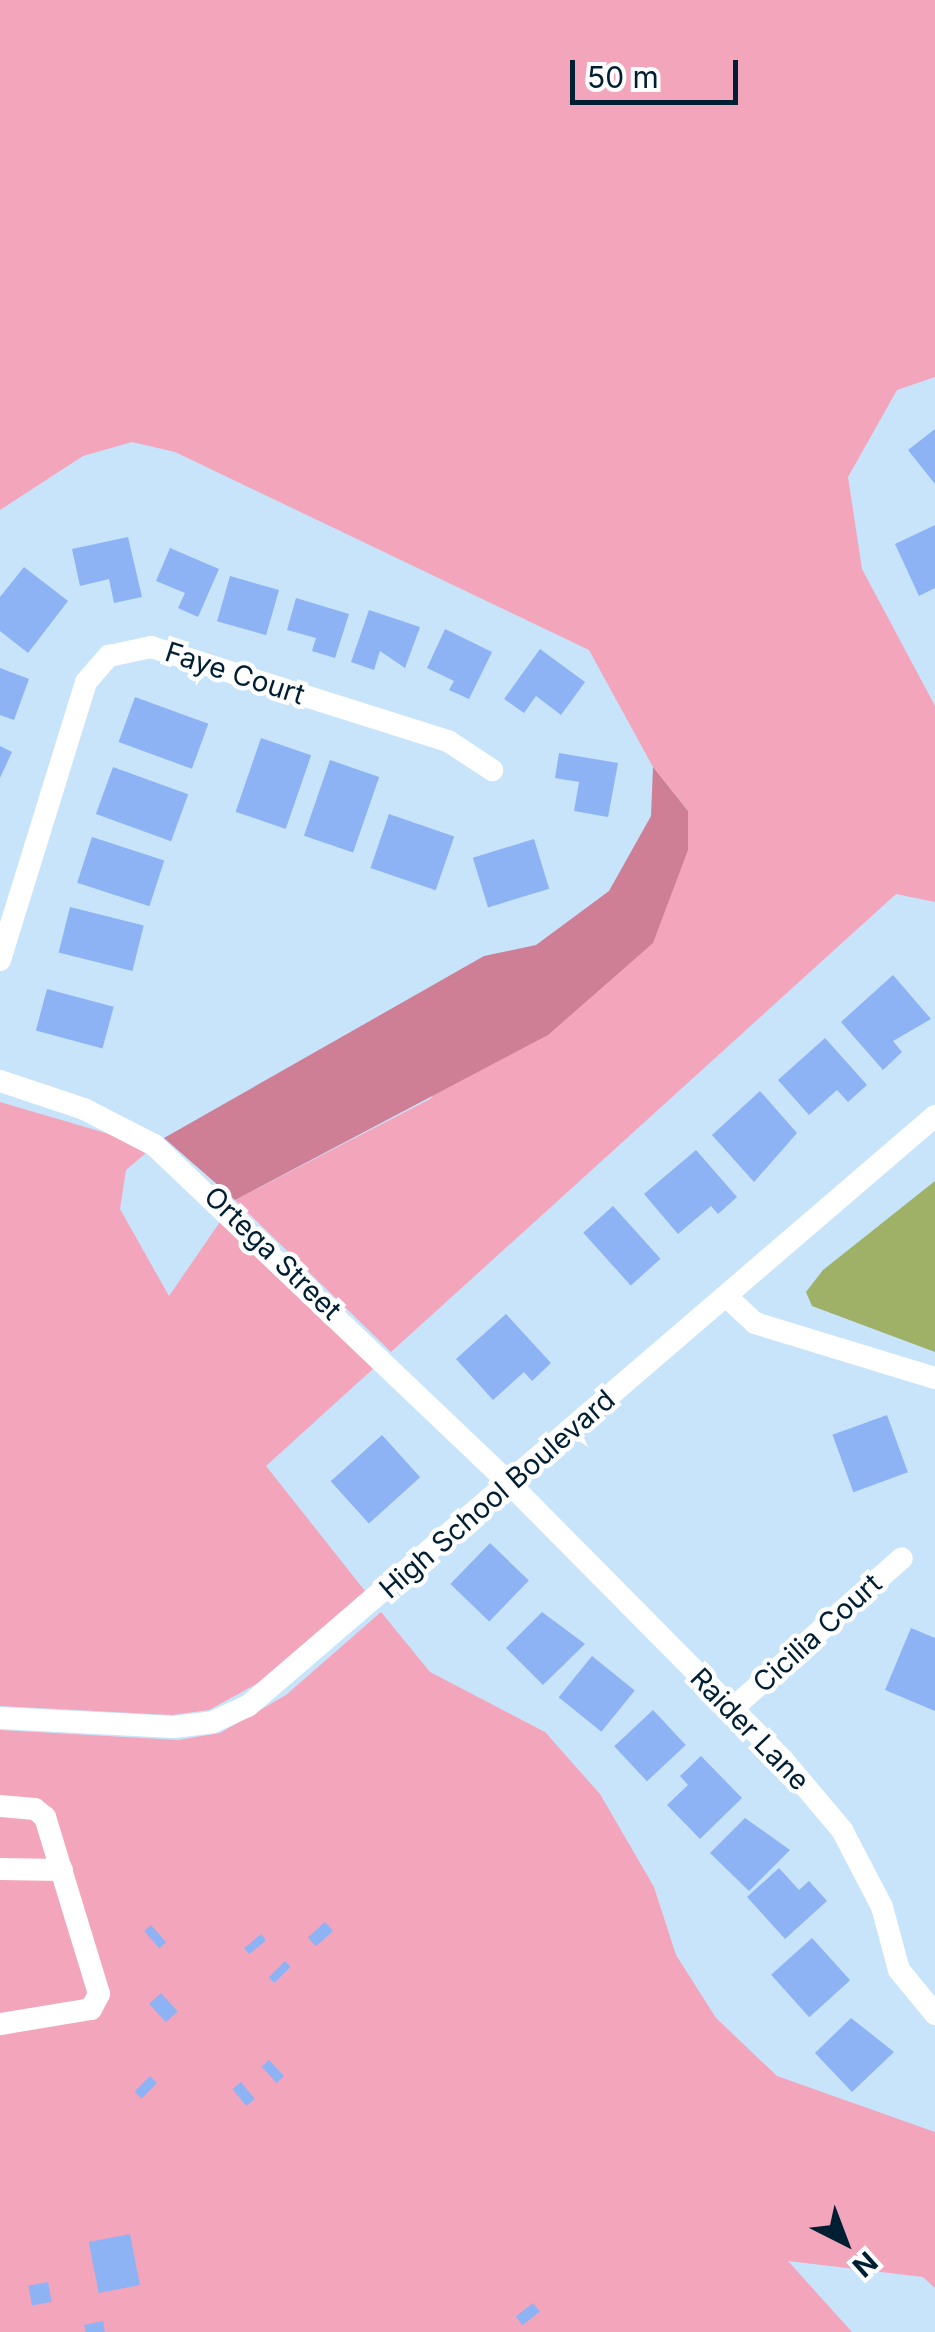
<!DOCTYPE html>
<style>
body{margin:0}
#map{position:relative;width:935px;height:2332px;overflow:hidden;background:#c7e4fa;font-family:Inter,sans-serif}
div>[style]{position:absolute}
.green>*{inset:0;background:#f3a5bc}
.forest>*{inset:0;background:#ce7f96}
.water>*{inset:0;background:#9eb166}
.building>*{inset:0;background:#8db3f4;transform-origin:0 0}
.minor>*{height:22px;margin:-11px;padding:0 11px;transform-origin:11px;border-radius:11px;background:#fff}
span{translate:-50% -50%;white-space:nowrap;text-align:center;line-height:1.15;-webkit-text-stroke:9px #fff;paint-order:stroke}
.street-label{font-size:28px;color:#001f33}
.north{position:absolute;left:795px;top:2192px;width:100px;height:100px;-webkit-text-stroke:8px #fff;paint-order:stroke;rotate:138deg;font-size:28px;font-weight:700;line-height:40px;text-align:center;color:#001f33}
.north::after{content:'';display:block;margin:auto;width:35px;height:45px;background:#001f33;clip-path:polygon(50% 0,100% 100%,50% 72%,0 100%)}
.scale{position:absolute;left:570px;top:60px;width:168px;height:45px;box-sizing:border-box;border:5px solid #001f33;border-top:0;padding-left:12px;font-size:30px;line-height:35px;white-space:nowrap;color:#001f33;-webkit-text-stroke:8px #fff;paint-order:stroke}
</style>
<div id="map">
<div class="green">
<div style="clip-path:polygon(0 0,935px 0,935px 377px,897px 390px,848px 477px,862px 569px,935px 706px,935px 902px,896px 894px,391px 1352px,235px 1200px,430px 1099px,688px 811px,653px 767px,589px 650px,175px 452px,132px 442px,83px 456px,0 510px)"></div>
<div style="clip-path:polygon(0 1102px,109px 1134px,146px 1153px,126px 1170px,120px 1209px,169px 1296px,222px 1219px,374px 1368px,266px 1466px,365px 1591px,264px 1680px,209px 1710px,172px 1715px,0 1706px)"></div>
<div style="clip-path:polygon(381px 1612px,430px 1672px,545px 1732px,600px 1794px,654px 1887px,676px 1955px,716px 2018px,777px 2076px,935px 2132px,935px 2288px,923px 2277px,788px 2261px,852px 2332px,0 2332px,0 1730px,178px 1740px,220px 1733px,286px 1695px)"></div>
</div>
<div class="forest">
<div style="clip-path:polygon(653px 767px,688px 811px,688px 850px,653px 943px,548px 1035px,235px 1200px,164px 1138px,484px 956px,536px 945px,609px 891px,651px 816px)"></div>
</div>
<div class="water">
<div style="clip-path:polygon(935px 1181px,935px 1352px,812px 1306px,806px 1292px,823px 1270px)"></div>
</div>
<div class="building">
<div style="clip-path:polygon(935px 429px,935px 484px,908px 450px)"></div>
<div style="clip-path:polygon(935px 525px,935px 588px,919px 596px,895px 544px)"></div>
<div style="clip-path:polygon(128px 537px,142px 597px,114px 603px,109px 579px,80px 586px,72px 549px)"></div>
<div style="clip-path:polygon(170px 548px,219px 569px,198px 617px,178px 608px,185px 593px,156px 581px)"></div>
<div style="clip-path:polygon(24px 567px,68px 601px,28px 653px,0 631px,0 597px)"></div>
<div style="left:230px;top:576px;width:51px;height:47px;rotate:16deg"></div>
<div style="clip-path:polygon(296px 598px,349px 614px,335px 658px,312px 651px,316px 638px,287px 630px)"></div>
<div style="clip-path:polygon(369px 610px,420px 627px,405px 668px,380px 651px,374px 670px,351px 662px)"></div>
<div style="clip-path:polygon(445px 629px,492px 652px,469px 699px,449px 690px,454px 681px,427px 668px)"></div>
<div style="clip-path:polygon(540px 649px,585px 682px,561px 715px,536px 696px,524px 713px,504px 699px)"></div>
<div style="clip-path:polygon(0 668px,29px 679px,14px 720px,0 715px)"></div>
<div style="left:135px;top:697px;width:78px;height:48px;rotate:20deg"></div>
<div style="left:261px;top:738px;width:53px;height:78px;rotate:19deg"></div>
<div style="clip-path:polygon(0 746px,12px 752px,0 778px)"></div>
<div style="clip-path:polygon(559px 753px,618px 763px,608px 817px,574px 811px,579px 782px,555px 778px)"></div>
<div style="left:330px;top:760px;width:52px;height:80px;rotate:19deg"></div>
<div style="left:113px;top:767px;width:80px;height:50px;rotate:20deg"></div>
<div style="left:389px;top:814px;width:69px;height:57px;rotate:19deg"></div>
<div style="left:92px;top:837px;width:76px;height:48px;rotate:18deg"></div>
<div style="left:534px;top:839px;width:52px;height:64px;rotate:73deg"></div>
<div style="left:70px;top:907px;width:76px;height:47px;rotate:14deg"></div>
<div style="clip-path:polygon(893px 975px,931px 1019px,893px 1041px,902px 1052px,883px 1070px,841px 1022px)"></div>
<div style="left:47px;top:989px;width:69px;height:43px;rotate:15deg"></div>
<div style="clip-path:polygon(825px 1038px,867px 1085px,848px 1102px,837px 1090px,809px 1115px,778px 1080px)"></div>
<div style="clip-path:polygon(760px 1091px,797px 1133px,754px 1182px,712px 1135px)"></div>
<div style="clip-path:polygon(696px 1150px,737px 1197px,718px 1214px,711px 1206px,678px 1234px,644px 1194px)"></div>
<div style="left:613px;top:1206px;width:71px;height:40px;rotate:48deg"></div>
<div style="clip-path:polygon(506px 1314px,551px 1363px,532px 1381px,524px 1372px,493px 1400px,456px 1359px)"></div>
<div style="left:887px;top:1415px;width:61px;height:58px;rotate:70deg"></div>
<div style="left:382px;top:1435px;width:57px;height:69px;rotate:48deg"></div>
<div style="left:490px;top:1543px;width:54px;height:57px;rotate:44deg"></div>
<div style="clip-path:polygon(542px 1612px,585px 1644px,543px 1685px,506px 1648px)"></div>
<div style="clip-path:polygon(911px 1628px,935px 1638px,935px 1711px,885px 1690px)"></div>
<div style="left:592px;top:1656px;width:55px;height:53px;rotate:39deg"></div>
<div style="left:653px;top:1710px;width:48px;height:53px;rotate:47deg"></div>
<div style="clip-path:polygon(701px 1756px,742px 1798px,700px 1839px,667px 1805px,688px 1785px,680px 1776px)"></div>
<div style="clip-path:polygon(745px 1818px,790px 1850px,749px 1891px,710px 1853px)"></div>
<div style="clip-path:polygon(779px 1868px,799px 1890px,809px 1881px,827px 1901px,785px 1939px,747px 1897px)"></div>
<div style="left:325px;top:1922px;width:12px;height:23px;rotate:48deg"></div>
<div style="left:151px;top:1925px;width:23px;height:9px;rotate:49deg"></div>
<div style="left:261px;top:1934px;width:8px;height:22px;rotate:50deg"></div>
<div style="left:812px;top:1938px;width:57px;height:55px;rotate:48deg"></div>
<div style="left:285px;top:1961px;width:8px;height:23px;rotate:45deg"></div>
<div style="left:161px;top:1993px;width:25px;height:16px;rotate:48deg"></div>
<div style="clip-path:polygon(851px 2018px,894px 2052px,852px 2092px,815px 2053px)"></div>
<div style="left:269px;top:2060px;width:22px;height:10px;rotate:47deg"></div>
<div style="left:150px;top:2076px;width:10px;height:22px;rotate:45deg"></div>
<div style="left:241px;top:2082px;width:22px;height:11px;rotate:51deg"></div>
<div style="left:130px;top:2234px;width:52px;height:42px;rotate:79deg"></div>
<div style="left:48px;top:2282px;width:20px;height:20px;rotate:79deg"></div>
<div style="left:533px;top:2303px;width:11px;height:22px;rotate:52deg"></div>
<div style="clip-path:polygon(103px 2321px,105px 2332px,86px 2332px,84px 2325px)"></div>
</div>
<div class="minor">
<div style="left:0;top:960px;width:291px;rotate:-72.8deg"></div>
<div style="left:86px;top:682px;width:35px;rotate:-49deg"></div>
<div style="left:109px;top:656px;width:43px;rotate:-12.1deg"></div>
<div style="left:151px;top:647px;width:312px;rotate:17.6deg"></div>
<div style="left:448px;top:741px;width:53px;rotate:33.4deg"></div>
<div style="left:0;top:1081px;width:89px;rotate:18.4deg"></div>
<div style="left:84px;top:1109px;width:79px;rotate:27.2deg"></div>
<div style="left:154px;top:1145px;width:489px;rotate:43.6deg"></div>
<div style="left:508px;top:1482px;width:391px;rotate:45.3deg"></div>
<div style="left:783px;top:1760px;width:92px;rotate:49.9deg"></div>
<div style="left:842px;top:1830px;width:87px;rotate:62.5deg"></div>
<div style="left:882px;top:1907px;width:65px;rotate:74.9deg"></div>
<div style="left:899px;top:1970px;width:57px;rotate:50.7deg"></div>
<div style="left:726px;top:1296px;width:40px;rotate:43deg"></div>
<div style="left:755px;top:1323px;width:188px;rotate:17deg"></div>
<div style="left:732px;top:1709px;width:227px;rotate:-41.6deg"></div>
<div style="left:0;top:1718px;width:174px;rotate:3deg"></div>
<div style="left:174px;top:1727px;width:39px;rotate:-7deg"></div>
<div style="left:213px;top:1722px;width:38px;rotate:-25deg"></div>
<div style="left:248px;top:1706px;width:906px;rotate:-40.66deg"></div>
<div style="left:0;top:1806px;width:35px;rotate:5deg"></div>
<div style="left:35px;top:1809px;width:13px;rotate:39deg"></div>
<div style="left:45px;top:1817px;width:185px;rotate:73deg"></div>
<div style="left:99px;top:1994px;width:17px;rotate:118deg"></div>
<div style="left:91px;top:2009px;width:92px;rotate:170.6deg"></div>
<div style="left:0;top:1869px;width:62px;rotate:0.9deg"></div>
</div>
<div class="street-label">
<span style="left:235px;top:673px;rotate:18deg">Faye Court</span>
<span style="left:273px;top:1253px;rotate:44deg">Ortega Street</span>
<span style="left:497px;top:1494px;rotate:-41deg">High School Boulevard</span>
<span style="left:817px;top:1633px;rotate:-42deg">Cicilia Court</span>
<span style="left:750px;top:1729px;rotate:46deg">Raider Lane</span>
</div>
<div class="north">N</div>
<div class="scale">50 m</div>
</div>
